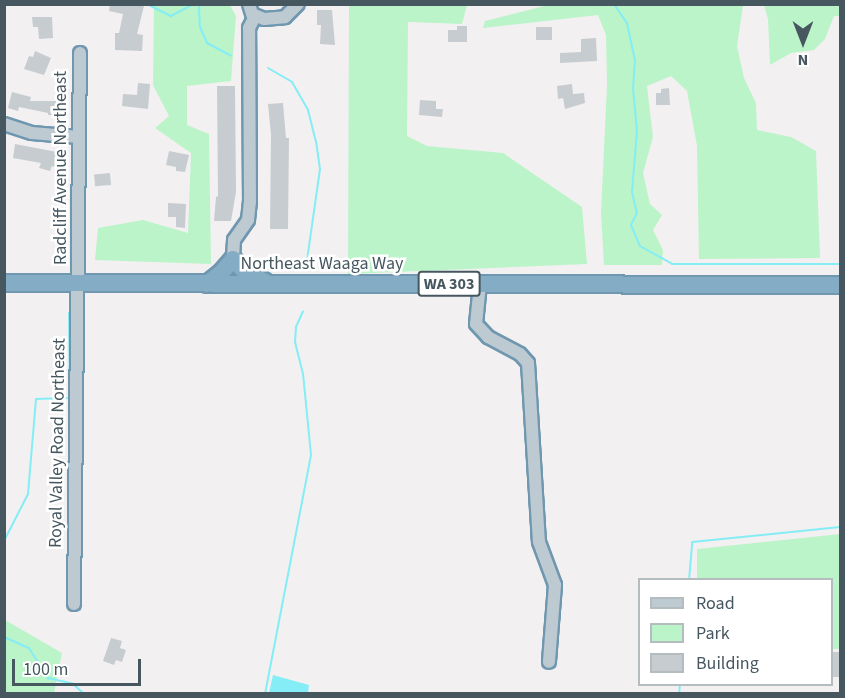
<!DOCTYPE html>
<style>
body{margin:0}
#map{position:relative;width:845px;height:698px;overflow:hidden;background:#f3f0f1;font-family:"Source Sans 3",sans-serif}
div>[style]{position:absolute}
.green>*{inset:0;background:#bbf4c9}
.water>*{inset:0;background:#84edf5}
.stream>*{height:2px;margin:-1px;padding:0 1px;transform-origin:1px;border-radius:1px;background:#84edf5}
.building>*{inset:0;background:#c7ccd0;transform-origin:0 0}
.roads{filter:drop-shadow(2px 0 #6f97af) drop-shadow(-2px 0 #6f97af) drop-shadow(0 2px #6f97af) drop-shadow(0 -2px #6f97af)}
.minor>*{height:12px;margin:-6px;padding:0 6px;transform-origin:6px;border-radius:6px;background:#bdcad1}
.highway>*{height:16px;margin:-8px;padding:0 8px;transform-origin:8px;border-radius:8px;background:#84acc4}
span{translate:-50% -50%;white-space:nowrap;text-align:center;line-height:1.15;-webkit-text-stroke:5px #fff;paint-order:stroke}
.shield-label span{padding:2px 4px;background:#fff;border:2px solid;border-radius:4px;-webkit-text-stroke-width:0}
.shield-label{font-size:16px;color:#465760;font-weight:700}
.street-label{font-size:18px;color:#465760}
.frame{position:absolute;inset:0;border:6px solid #465760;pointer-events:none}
.legend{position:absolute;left:638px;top:578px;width:195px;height:108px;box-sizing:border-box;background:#fff;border:2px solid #b5bcbf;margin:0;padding:8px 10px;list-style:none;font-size:18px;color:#465760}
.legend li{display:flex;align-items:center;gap:12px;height:30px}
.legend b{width:30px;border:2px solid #b5bcbf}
.north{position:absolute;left:773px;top:12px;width:60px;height:60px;-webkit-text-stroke:4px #fff;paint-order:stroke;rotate:180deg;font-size:16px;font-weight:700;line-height:24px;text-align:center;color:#465760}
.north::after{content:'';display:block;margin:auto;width:21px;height:27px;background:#465760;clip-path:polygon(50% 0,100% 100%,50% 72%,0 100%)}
.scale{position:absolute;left:12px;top:659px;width:129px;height:27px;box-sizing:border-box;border:3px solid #465760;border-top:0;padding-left:8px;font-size:18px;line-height:21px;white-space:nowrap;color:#465760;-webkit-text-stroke:4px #fff;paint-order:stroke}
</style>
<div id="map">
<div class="green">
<div style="clip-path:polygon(552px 4px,749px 5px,743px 6px,737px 46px,744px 78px,756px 103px,757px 130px,791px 137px,816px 151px,820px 258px,699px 259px,697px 146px,687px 91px,671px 76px,647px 86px,653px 137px,643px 173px,650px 204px,662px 215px,653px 230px,663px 250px,662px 265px,604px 265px,601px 213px,607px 85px,606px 35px,598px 15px,483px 28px,485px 21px)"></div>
<div style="clip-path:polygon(154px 5px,230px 5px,236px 16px,231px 81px,187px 86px,187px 125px,209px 134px,211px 264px,95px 260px,98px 228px,143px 220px,188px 233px,191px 153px,155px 128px,169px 116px,153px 85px)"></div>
<div style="clip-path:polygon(349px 5px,467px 5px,462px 24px,408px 22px,407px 136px,427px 146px,503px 153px,582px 207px,587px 264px,348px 274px)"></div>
<div style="clip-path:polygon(764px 5px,840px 5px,840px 16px,834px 16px,825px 39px,814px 50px,791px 53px,770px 65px,768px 19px)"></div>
<div style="clip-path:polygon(840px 534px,840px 649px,832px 649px,832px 580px,697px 579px,697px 549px)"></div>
<div style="clip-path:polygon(5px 620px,62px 653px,54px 693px,5px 693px)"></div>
</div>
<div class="water">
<div style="clip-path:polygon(273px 675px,309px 685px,308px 693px,269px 693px)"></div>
</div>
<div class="stream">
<div style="left:147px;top:4px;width:27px;rotate:27deg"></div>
<div style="left:171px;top:16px;width:26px;rotate:-28deg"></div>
<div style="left:199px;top:4px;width:23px;rotate:88deg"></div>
<div style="left:200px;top:27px;width:17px;rotate:66deg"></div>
<div style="left:207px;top:43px;width:27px;rotate:28deg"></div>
<div style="left:614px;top:4px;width:23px;rotate:56deg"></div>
<div style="left:627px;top:23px;width:38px;rotate:78deg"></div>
<div style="left:635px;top:60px;width:28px;rotate:94deg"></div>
<div style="left:633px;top:88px;width:43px;rotate:84.7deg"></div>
<div style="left:637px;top:131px;width:61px;rotate:94.7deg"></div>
<div style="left:632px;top:192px;width:22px;rotate:77deg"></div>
<div style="left:637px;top:213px;width:13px;rotate:117deg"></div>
<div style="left:631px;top:225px;width:23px;rotate:67deg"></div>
<div style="left:640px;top:246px;width:37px;rotate:29deg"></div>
<div style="left:672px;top:264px;width:168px"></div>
<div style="left:268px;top:68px;width:28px;rotate:30deg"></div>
<div style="left:292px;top:82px;width:32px;rotate:60deg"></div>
<div style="left:308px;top:110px;width:32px;rotate:76deg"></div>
<div style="left:316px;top:141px;width:28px;rotate:82deg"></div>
<div style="left:320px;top:169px;width:99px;rotate:98.1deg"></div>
<div style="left:4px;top:541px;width:53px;rotate:-62.9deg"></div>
<div style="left:28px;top:494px;width:95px;rotate:-85.2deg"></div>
<div style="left:36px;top:399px;width:34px;rotate:-2deg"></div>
<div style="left:70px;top:398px;width:85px;rotate:-90.7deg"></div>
<div style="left:689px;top:580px;width:38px;rotate:-85deg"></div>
<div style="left:692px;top:542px;width:149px;rotate:-5.8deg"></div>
<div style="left:4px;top:637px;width:27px;rotate:24deg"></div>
<div style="left:29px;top:648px;width:36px;rotate:58deg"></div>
<div style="left:48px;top:678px;width:26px;rotate:13deg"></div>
<div style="left:73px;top:684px;width:15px;rotate:42deg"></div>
<div style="left:265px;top:694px;width:243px;rotate:-79.1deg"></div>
<div style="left:311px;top:455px;width:81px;rotate:-95.6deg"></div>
<div style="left:303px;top:374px;width:33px;rotate:-104deg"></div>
<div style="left:295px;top:342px;width:15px;rotate:-86deg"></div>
<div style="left:296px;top:327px;width:17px;rotate:-66deg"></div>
<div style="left:679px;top:694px;width:10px;rotate:-84deg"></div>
</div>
<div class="building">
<div style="clip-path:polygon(110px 4px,144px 6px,137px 34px,143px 35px,142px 51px,115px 50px,115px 33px,119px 33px,123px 14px,109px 11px)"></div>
<div style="clip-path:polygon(317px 10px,332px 10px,335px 45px,320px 44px,321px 25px,317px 25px)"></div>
<div style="clip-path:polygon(32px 17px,52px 17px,53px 38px,39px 39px,38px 27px,33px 27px)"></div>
<div style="clip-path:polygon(457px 26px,467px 26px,467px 42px,448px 42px,448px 30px,457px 30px)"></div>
<div style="left:536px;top:27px;width:16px;height:13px"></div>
<div style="clip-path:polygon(596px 38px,597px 61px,560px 63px,560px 53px,581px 52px,581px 39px)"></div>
<div style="clip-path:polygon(35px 51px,51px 58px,44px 75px,24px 69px,29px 56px,33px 57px)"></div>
<div style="clip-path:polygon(138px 83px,150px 84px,148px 109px,122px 106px,123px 94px,137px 95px)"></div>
<div style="clip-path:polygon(572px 84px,573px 94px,584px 93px,585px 103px,565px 109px,563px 98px,558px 99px,557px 86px)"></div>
<div style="clip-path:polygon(217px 86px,235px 86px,236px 192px,231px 221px,214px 221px,216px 197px,218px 196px)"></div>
<div style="clip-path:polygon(669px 88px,670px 105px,656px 105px,656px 93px,661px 93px,661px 89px)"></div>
<div style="clip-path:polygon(12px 92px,31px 97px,30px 101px,58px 101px,62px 115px,48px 115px,48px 113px,19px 107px,18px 111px,8px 108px)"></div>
<div style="clip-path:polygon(420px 100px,436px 101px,436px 109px,443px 109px,442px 117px,419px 115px)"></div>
<div style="clip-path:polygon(283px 103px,286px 138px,289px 138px,288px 229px,270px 229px,271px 135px,268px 104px)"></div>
<div style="clip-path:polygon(15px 144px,57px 152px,56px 155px,59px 156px,57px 168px,52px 166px,50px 171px,39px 168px,41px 163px,13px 158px)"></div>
<div style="clip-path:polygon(169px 151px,189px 155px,185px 172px,176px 171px,176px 167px,166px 165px)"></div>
<div style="left:110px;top:173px;width:12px;height:16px;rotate:85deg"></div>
<div style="clip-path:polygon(168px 203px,186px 204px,185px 228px,176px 227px,176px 217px,168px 217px)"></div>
<div style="clip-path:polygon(111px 638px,122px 641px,120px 648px,126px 650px,122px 662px,116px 660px,114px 665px,103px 661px)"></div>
<div style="left:831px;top:652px;width:9px;height:25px"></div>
</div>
<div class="roads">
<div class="minor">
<div style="left:249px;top:4px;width:10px;rotate:73deg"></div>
<div style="left:252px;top:14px;width:13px;rotate:23deg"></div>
<div style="left:264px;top:19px;width:21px;rotate:-5deg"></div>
<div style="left:285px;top:17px;width:18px;rotate:-45deg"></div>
<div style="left:4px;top:124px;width:29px;rotate:18deg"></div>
<div style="left:32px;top:133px;width:47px;rotate:4.9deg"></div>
<div style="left:233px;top:259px;width:19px;rotate:-87deg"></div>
<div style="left:234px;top:240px;width:24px;rotate:-55deg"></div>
<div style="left:248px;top:220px;width:18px;rotate:-84deg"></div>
<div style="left:250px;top:202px;width:174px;rotate:-90.3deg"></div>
<div style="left:249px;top:28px;width:13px;rotate:-63deg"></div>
<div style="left:480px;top:284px;width:40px;rotate:95.7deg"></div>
<div style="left:476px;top:324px;width:18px;rotate:47deg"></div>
<div style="left:488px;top:337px;width:36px;rotate:28deg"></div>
<div style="left:520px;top:354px;width:12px;rotate:48deg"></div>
<div style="left:528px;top:363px;width:179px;rotate:86.5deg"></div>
<div style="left:539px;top:542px;width:46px;rotate:69.6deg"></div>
<div style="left:555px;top:585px;width:77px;rotate:94.5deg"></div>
<div style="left:74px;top:604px;width:551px;rotate:-89.38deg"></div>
</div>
<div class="highway">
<div style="left:4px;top:283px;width:836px;rotate:0.14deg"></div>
<div style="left:207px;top:284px;width:18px;rotate:-38deg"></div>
<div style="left:221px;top:273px;width:18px;rotate:-49deg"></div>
<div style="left:233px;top:259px;width:19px;rotate:47deg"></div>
<div style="left:246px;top:273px;width:21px;rotate:25deg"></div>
</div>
</div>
<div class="shield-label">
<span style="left:449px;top:284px">WA 303</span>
</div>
<div class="street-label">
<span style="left:61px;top:168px;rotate:-90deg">Radcliff Avenue Northeast</span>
<span style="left:322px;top:264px">Northeast Waaga Way</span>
<span style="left:58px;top:443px;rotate:-89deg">Royal Valley Road Northeast</span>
</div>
<div class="frame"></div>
<ul class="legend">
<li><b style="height:8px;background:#bdcad1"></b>Road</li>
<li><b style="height:16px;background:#bbf4c9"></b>Park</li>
<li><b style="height:16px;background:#c7ccd0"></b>Building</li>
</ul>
<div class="north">N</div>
<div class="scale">100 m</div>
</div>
